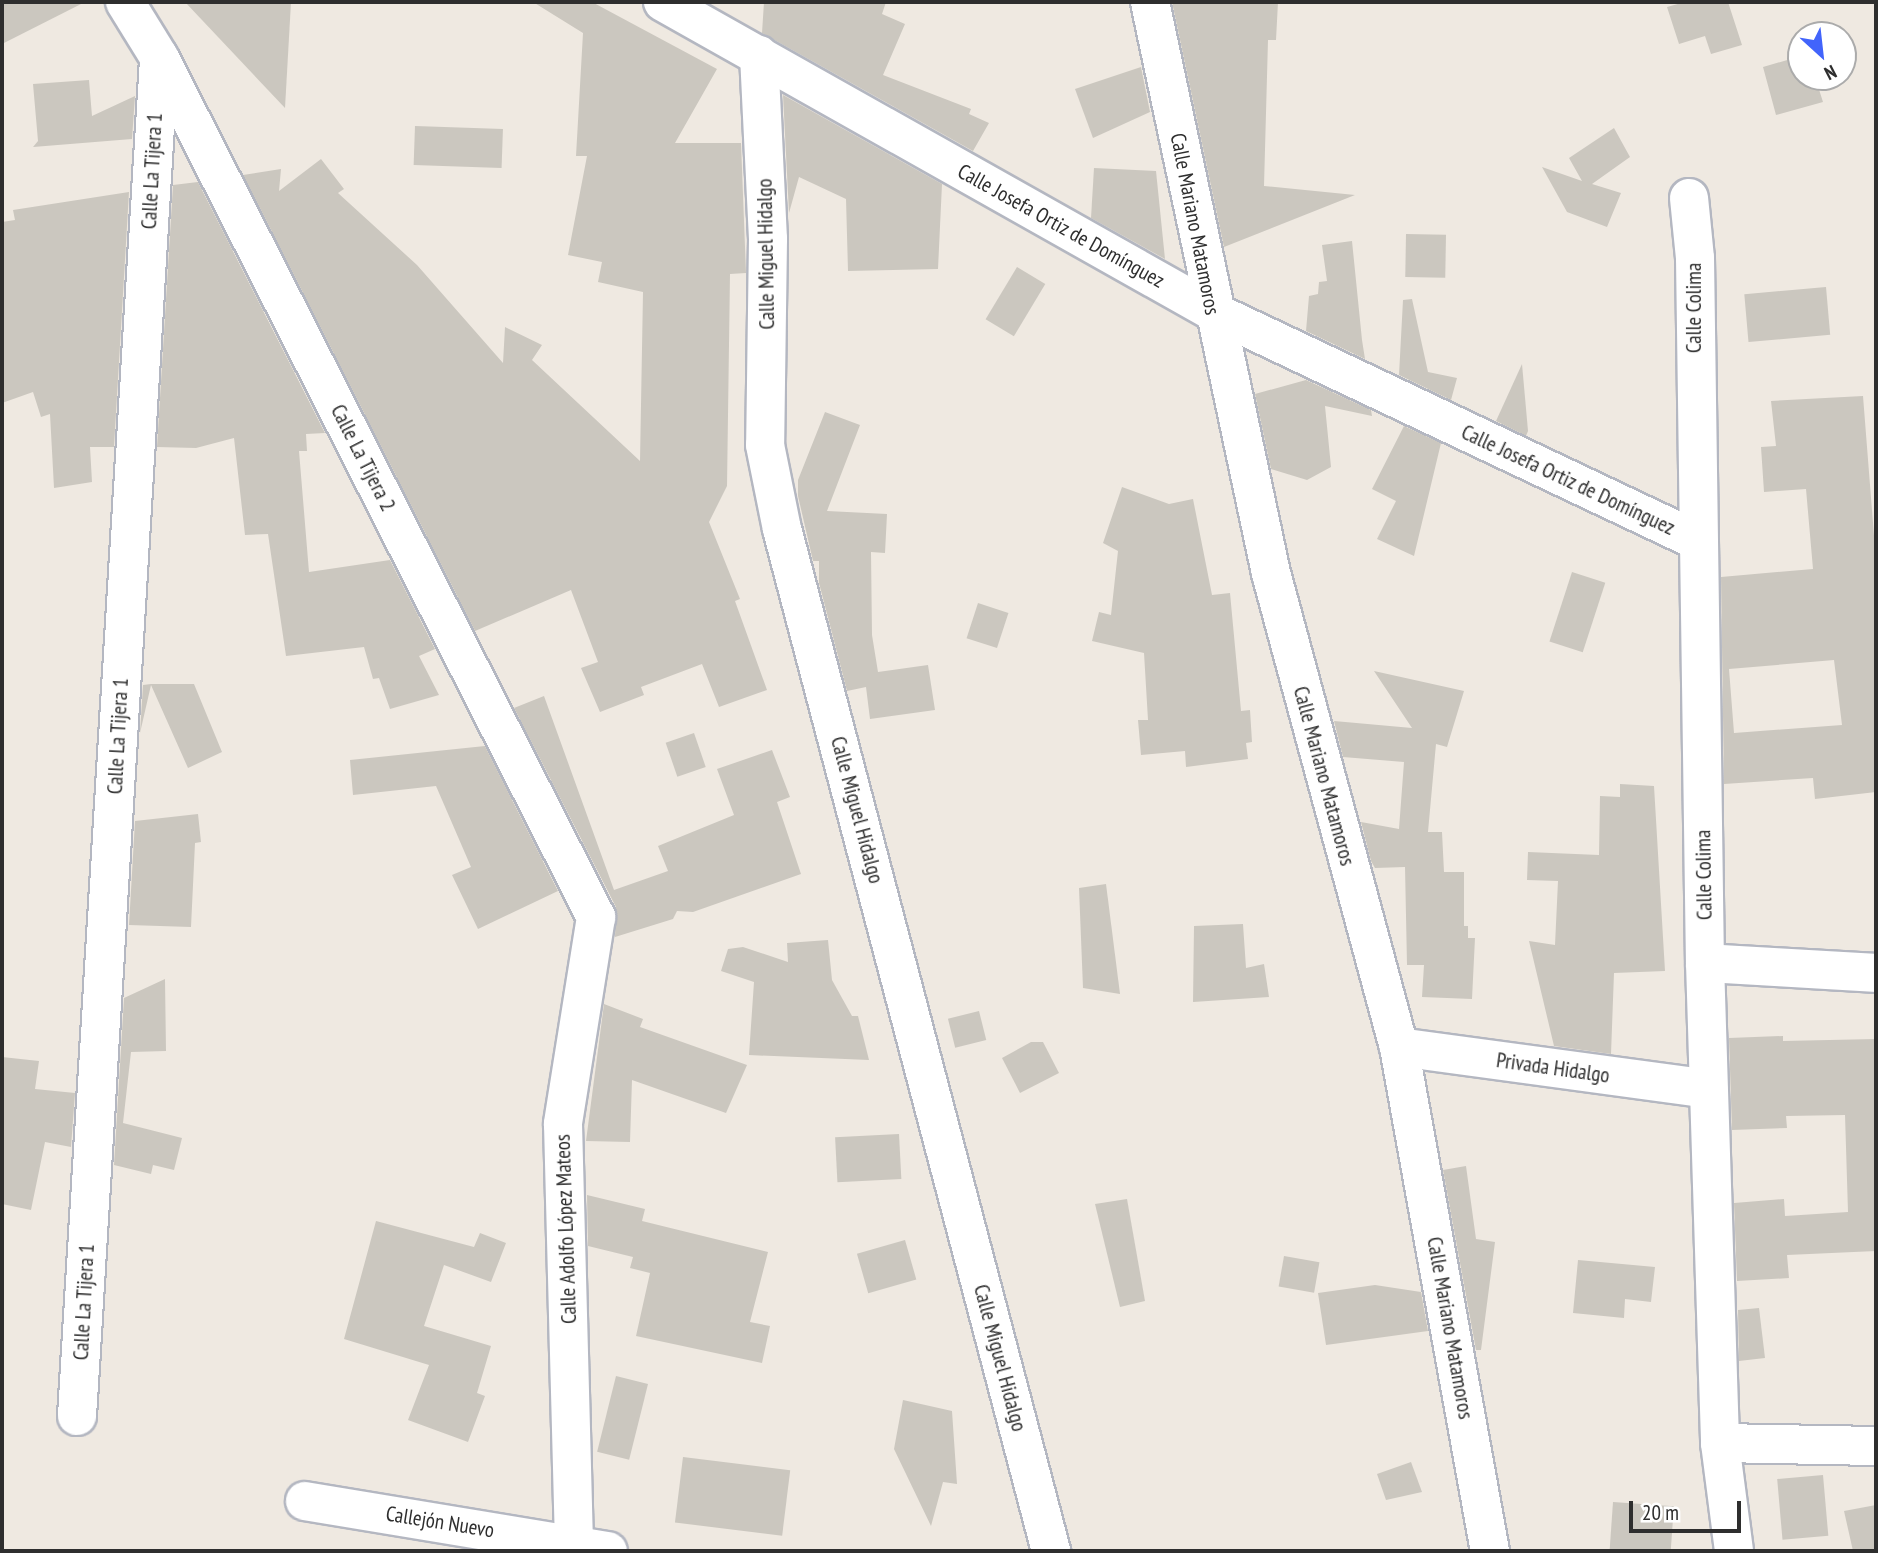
<!DOCTYPE html>
<meta charset="utf-8">
<style>
body{margin:0}
#map{position:relative;width:1878px;height:1553px;overflow:hidden;background:#efe9e1;font-family:"PT Sans Narrow",sans-serif}
div>[style]{position:absolute}
.building>*{inset:0;background:#cbc7bf;transform-origin:0 0}
.roads{filter:drop-shadow(2px 0 #b4b7c1) drop-shadow(-2px 0 #b4b7c1) drop-shadow(0 2px #b4b7c1) drop-shadow(0 -2px #b4b7c1)}
.minor>*{height:38px;margin:-19px;padding:0 19px;transform-origin:19px;border-radius:19px;background:#fff}
span{translate:-50% -50%;white-space:nowrap;text-align:center;line-height:1.15;-webkit-text-stroke:7px #fff;paint-order:stroke}
.street-label{font-size:21px;color:#2e2e2e}
.frame{position:absolute;inset:0;border:4px solid #2e2e2e;pointer-events:none}
.north{position:absolute;left:1787px;top:21px;width:70px;height:70px;box-sizing:border-box;background:#fff;border:2px solid #ababab;border-radius:50%;rotate:153deg;font-size:19px;font-weight:700;line-height:28px;text-align:center;color:#2e2e2e}
.north::after{content:'';display:block;margin:auto;width:24px;height:32px;background:#4264fb;clip-path:polygon(50% 0,100% 100%,50% 72%,0 100%)}
.scale{position:absolute;left:1629px;top:1501px;width:112px;height:32px;box-sizing:border-box;border:4px solid #2e2e2e;border-top:0;padding-left:9px;font-size:21px;line-height:24px;white-space:nowrap;color:#2e2e2e;-webkit-text-stroke:5px #fff;paint-order:stroke}
</style>
<div id="map">
<div class="building">
<div style="clip-path:polygon(2px 2px,85px 2px,2px 44px)"></div>
<div style="clip-path:polygon(185px 2px,291px 2px,285px 108px)"></div>
<div style="clip-path:polygon(533px 2px,592px 2px,717px 69px,675px 143px,741px 143px,746px 273px,730px 274px,727px 486px,709px 522px,740px 599px,735px 601px,767px 690px,719px 707px,702px 664px,641px 687px,644px 695px,600px 712px,581px 668px,598px 662px,571px 590px,475px 631px,243px 175px,281px 169px,279px 191px,321px 159px,344px 189px,338px 193px,417px 265px,503px 363px,505px 327px,542px 345px,532px 360px,640px 461px,643px 292px,598px 282px,602px 262px,568px 255px,587px 156px,576px 156px,583px 33px)"></div>
<div style="clip-path:polygon(764px 2px,886px 2px,882px 14px,905px 24px,883px 75px,971px 109px,969px 114px,989px 123px,973px 151px,762px 33px)"></div>
<div style="clip-path:polygon(1172px 2px,1278px 2px,1276px 40px,1268px 40px,1264px 186px,1355px 195px,1224px 247px)"></div>
<div style="clip-path:polygon(1685px 2px,1728px 2px,1742px 45px,1711px 54px,1705px 36px,1679px 44px,1667px 7px)"></div>
<div style="clip-path:polygon(1801px 56px,1801px 77px,1815px 77px,1823px 102px,1776px 115px,1763px 67px)"></div>
<div style="clip-path:polygon(1141px 67px,1150px 112px,1093px 138px,1075px 89px)"></div>
<div style="clip-path:polygon(89px 80px,92px 116px,135px 96px,132px 139px,33px 147px,38px 141px,33px 84px)"></div>
<div style="clip-path:polygon(783px 95px,942px 184px,938px 269px,848px 271px,846px 199px,799px 177px,789px 213px)"></div>
<div style="left:415px;top:126px;width:88px;height:39px;rotate:2deg"></div>
<div style="clip-path:polygon(1614px 128px,1630px 157px,1592px 184px,1621px 193px,1607px 227px,1567px 212px,1542px 167px,1582px 181px,1569px 158px)"></div>
<div style="clip-path:polygon(1094px 168px,1156px 171px,1165px 259px,1091px 218px)"></div>
<div style="clip-path:polygon(198px 182px,325px 433px,306px 434px,307px 451px,299px 451px,309px 572px,390px 560px,435px 649px,419px 656px,439px 695px,390px 709px,379px 678px,373px 679px,364px 647px,286px 656px,268px 534px,245px 535px,234px 438px,196px 448px,157px 447px,173px 185px)"></div>
<div style="clip-path:polygon(129px 192px,114px 447px,90px 447px,92px 482px,54px 488px,50px 414px,41px 417px,33px 392px,2px 403px,2px 222px,15px 220px,13px 210px)"></div>
<div style="left:1406px;top:234px;width:40px;height:43px;rotate:1deg"></div>
<div style="clip-path:polygon(1352px 241px,1362px 340px,1365px 359px,1306px 331px,1309px 296px,1318px 294px,1319px 282px,1327px 281px,1322px 245px)"></div>
<div style="left:1017px;top:267px;width:33px;height:61px;rotate:31deg"></div>
<div style="left:1826px;top:287px;width:48px;height:82px;rotate:85deg"></div>
<div style="clip-path:polygon(1412px 299px,1428px 372px,1457px 378px,1451px 400px,1399px 375px,1403px 300px)"></div>
<div style="clip-path:polygon(1522px 364px,1528px 431px,1526px 436px,1496px 421px)"></div>
<div style="clip-path:polygon(1306px 380px,1371px 410px,1372px 416px,1325px 406px,1331px 467px,1307px 480px,1271px 469px,1255px 394px)"></div>
<div style="clip-path:polygon(evenodd,1863px 396px,1876px 561px,1876px 792px,1815px 799px,1813px 778px,1724px 784px,1721px 577px,1813px 569px,1806px 489px,1764px 492px,1761px 447px,1776px 446px,1771px 401px,1863px 396px,1834px 660px,1842px 725px,1734px 733px,1729px 669px,1834px 660px)"></div>
<div style="clip-path:polygon(825px 412px,860px 425px,827px 511px,887px 514px,885px 553px,871px 552px,872px 635px,878px 672px,928px 665px,935px 710px,870px 719px,866px 687px,847px 691px,819px 583px,819px 561px,813px 561px,798px 496px,798px 480px)"></div>
<div style="clip-path:polygon(1404px 426px,1441px 443px,1414px 556px,1377px 539px,1396px 501px,1372px 489px)"></div>
<div style="clip-path:polygon(1122px 487px,1169px 504px,1193px 499px,1212px 595px,1230px 593px,1241px 711px,1250px 710px,1252px 742px,1246px 743px,1248px 759px,1186px 767px,1185px 751px,1141px 755px,1138px 720px,1148px 720px,1144px 653px,1092px 641px,1099px 612px,1111px 615px,1118px 551px,1103px 543px)"></div>
<div style="left:1572px;top:572px;width:35px;height:73px;rotate:18deg"></div>
<div style="left:978px;top:603px;width:32px;height:37px;rotate:18deg"></div>
<div style="clip-path:polygon(1374px 671px,1464px 691px,1447px 747px,1436px 744px,1428px 832px,1442px 832px,1444px 872px,1464px 872px,1464px 926px,1468px 926px,1468px 938px,1475px 938px,1472px 999px,1422px 997px,1424px 965px,1407px 965px,1405px 867px,1375px 868px,1371px 861px,1361px 822px,1399px 829px,1404px 762px,1343px 757px,1334px 721px,1412px 728px)"></div>
<div style="clip-path:polygon(151px 684px,194px 684px,222px 752px,188px 768px,151px 685px,140px 733px,143px 685px)"></div>
<div style="clip-path:polygon(544px 696px,614px 890px,668px 871px,658px 846px,734px 815px,717px 769px,772px 750px,790px 797px,777px 802px,801px 874px,693px 912px,677px 911px,673px 919px,615px 937px,616px 907px,514px 708px)"></div>
<div style="left:694px;top:733px;width:36px;height:30px;rotate:71deg"></div>
<div style="clip-path:polygon(485px 746px,558px 891px,478px 929px,452px 875px,471px 867px,436px 786px,353px 795px,350px 760px)"></div>
<div style="clip-path:polygon(1620px 784px,1654px 786px,1665px 971px,1614px 973px,1611px 1054px,1554px 1046px,1529px 941px,1555px 945px,1558px 881px,1527px 880px,1528px 852px,1599px 855px,1600px 796px,1620px 797px)"></div>
<div style="clip-path:polygon(198px 814px,201px 842px,195px 843px,191px 927px,129px 925px,135px 821px)"></div>
<div style="clip-path:polygon(1106px 884px,1120px 994px,1083px 988px,1079px 888px)"></div>
<div style="clip-path:polygon(1243px 924px,1246px 968px,1264px 964px,1269px 997px,1193px 1002px,1194px 926px)"></div>
<div style="clip-path:polygon(828px 940px,832px 980px,852px 1016px,858px 1016px,869px 1060px,749px 1055px,754px 982px,721px 971px,728px 949px,743px 947px,788px 962px,787px 943px)"></div>
<div style="clip-path:polygon(165px 979px,166px 1051px,131px 1052px,123px 1123px,182px 1138px,174px 1170px,153px 1165px,151px 1174px,114px 1165px,124px 998px)"></div>
<div style="clip-path:polygon(604px 1004px,643px 1019px,640px 1027px,747px 1065px,726px 1113px,632px 1080px,630px 1142px,586px 1141px)"></div>
<div style="left:979px;top:1011px;width:30px;height:32px;rotate:76deg"></div>
<div style="clip-path:polygon(1783px 1036px,1783px 1041px,1876px 1039px,1876px 1251px,1787px 1255px,1789px 1278px,1737px 1281px,1734px 1203px,1784px 1199px,1785px 1216px,1848px 1212px,1845px 1115px,1786px 1116px,1787px 1128px,1732px 1130px,1729px 1038px)"></div>
<div style="clip-path:polygon(1031px 1042px,1043px 1042px,1059px 1073px,1020px 1093px,1002px 1058px)"></div>
<div style="clip-path:polygon(2px 1057px,39px 1061px,35px 1089px,75px 1093px,71px 1147px,45px 1142px,31px 1210px,2px 1204px)"></div>
<div style="left:899px;top:1134px;width:45px;height:64px;rotate:87deg"></div>
<div style="clip-path:polygon(1466px 1166px,1476px 1239px,1495px 1242px,1481px 1350px,1476px 1350px,1443px 1170px)"></div>
<div style="clip-path:polygon(587px 1195px,645px 1209px,642px 1221px,768px 1252px,750px 1322px,770px 1326px,762px 1363px,636px 1336px,650px 1273px,630px 1268px,633px 1257px,588px 1246px)"></div>
<div style="clip-path:polygon(1127px 1199px,1145px 1301px,1120px 1307px,1095px 1204px)"></div>
<div style="clip-path:polygon(376px 1221px,474px 1247px,480px 1233px,506px 1243px,491px 1282px,444px 1265px,424px 1326px,491px 1346px,477px 1393px,485px 1396px,468px 1442px,408px 1420px,429px 1365px,344px 1339px)"></div>
<div style="left:905px;top:1240px;width:41px;height:50px;rotate:74deg"></div>
<div style="left:1284px;top:1256px;width:36px;height:31px;rotate:10deg"></div>
<div style="clip-path:polygon(1578px 1260px,1655px 1267px,1651px 1302px,1625px 1299px,1624px 1318px,1573px 1313px)"></div>
<div style="clip-path:polygon(1375px 1285px,1421px 1292px,1428px 1331px,1326px 1345px,1318px 1293px)"></div>
<div style="clip-path:polygon(1759px 1308px,1765px 1358px,1739px 1361px,1738px 1310px)"></div>
<div style="left:616px;top:1376px;width:33px;height:78px;rotate:14deg"></div>
<div style="clip-path:polygon(903px 1400px,952px 1411px,957px 1484px,943px 1482px,931px 1526px,894px 1449px)"></div>
<div style="left:683px;top:1457px;width:108px;height:66px;rotate:7deg"></div>
<div style="clip-path:polygon(1411px 1462px,1422px 1492px,1386px 1500px,1377px 1474px)"></div>
<div style="left:1823px;top:1475px;width:61px;height:46px;rotate:85deg"></div>
<div style="left:1613px;top:1502px;width:61px;height:49px;rotate:4deg"></div>
<div style="clip-path:polygon(1876px 1505px,1876px 1551px,1853px 1551px,1844px 1511px)"></div>
</div>
<div class="roads">
<div class="minor">
<div style="left:125px;top:2px;width:65px;rotate:58.3deg"></div>
<div style="left:159px;top:57px;width:965px;rotate:63.06deg"></div>
<div style="left:596px;top:917px;width:210px;rotate:99.1deg"></div>
<div style="left:563px;top:1124px;width:427px;rotate:88.5deg"></div>
<div style="left:663px;top:2px;width:630px;rotate:29.37deg"></div>
<div style="left:1212px;top:311px;width:535px;rotate:25.32deg"></div>
<div style="left:1150px;top:2px;width:584px;rotate:78.04deg"></div>
<div style="left:1271px;top:573px;width:491px;rotate:74.9deg"></div>
<div style="left:1399px;top:1047px;width:512px;rotate:79.77deg"></div>
<div style="left:759px;top:55px;width:184px;rotate:87.2deg"></div>
<div style="left:768px;top:239px;width:206px;rotate:90.8deg"></div>
<div style="left:765px;top:445px;width:86px;rotate:78.6deg"></div>
<div style="left:782px;top:529px;width:1057px;rotate:75.25deg"></div>
<div style="left:1689px;top:198px;width:60px;rotate:84.3deg"></div>
<div style="left:1695px;top:258px;width:705px;rotate:89.19deg"></div>
<div style="left:1705px;top:963px;width:480px;rotate:88.2deg"></div>
<div style="left:1720px;top:1443px;width:109px;rotate:82.6deg"></div>
<div style="left:1705px;top:963px;width:171px;rotate:3.3deg"></div>
<div style="left:1399px;top:1047px;width:312px;rotate:7.7deg"></div>
<div style="left:77px;top:1416px;width:1359px;rotate:-86.54deg"></div>
<div style="left:1720px;top:1443px;width:156px;rotate:1.1deg"></div>
<div style="left:305px;top:1501px;width:307px;rotate:9.4deg"></div>
</div>
</div>
<div class="street-label">
<span style="left:152px;top:171px;rotate:-87deg">Calle La Tijera 1</span>
<span style="left:1195px;top:224px;rotate:79deg">Calle Mariano Matamoros</span>
<span style="left:1061px;top:226px;rotate:29deg">Calle Josefa Ortiz de Domínguez</span>
<span style="left:766px;top:254px;rotate:-91deg">Calle Miguel Hidalgo</span>
<span style="left:1694px;top:308px;rotate:-90deg">Calle Colima</span>
<span style="left:363px;top:458px;rotate:63deg">Calle La Tijera 2</span>
<span style="left:1568px;top:480px;rotate:25deg">Calle Josefa Ortiz de Domínguez</span>
<span style="left:118px;top:736px;rotate:-87deg">Calle La Tijera 1</span>
<span style="left:1324px;top:776px;rotate:75deg">Calle Mariano Matamoros</span>
<span style="left:857px;top:810px;rotate:75deg">Calle Miguel Hidalgo</span>
<span style="left:1704px;top:875px;rotate:-91deg">Calle Colima</span>
<span style="left:1553px;top:1068px;rotate:8deg">Privada Hidalgo</span>
<span style="left:566px;top:1229px;rotate:-92deg">Calle Adolfo López Mateos</span>
<span style="left:84px;top:1302px;rotate:-87deg">Calle La Tijera 1</span>
<span style="left:1450px;top:1328px;rotate:80deg">Calle Mariano Matamoros</span>
<span style="left:1000px;top:1358px;rotate:75deg">Calle Miguel Hidalgo</span>
<span style="left:440px;top:1522px;rotate:9deg">Callejón Nuevo</span>
</div>
<div class="frame"></div>
<div class="north">N</div>
<div class="scale">20 m</div>
</div>
